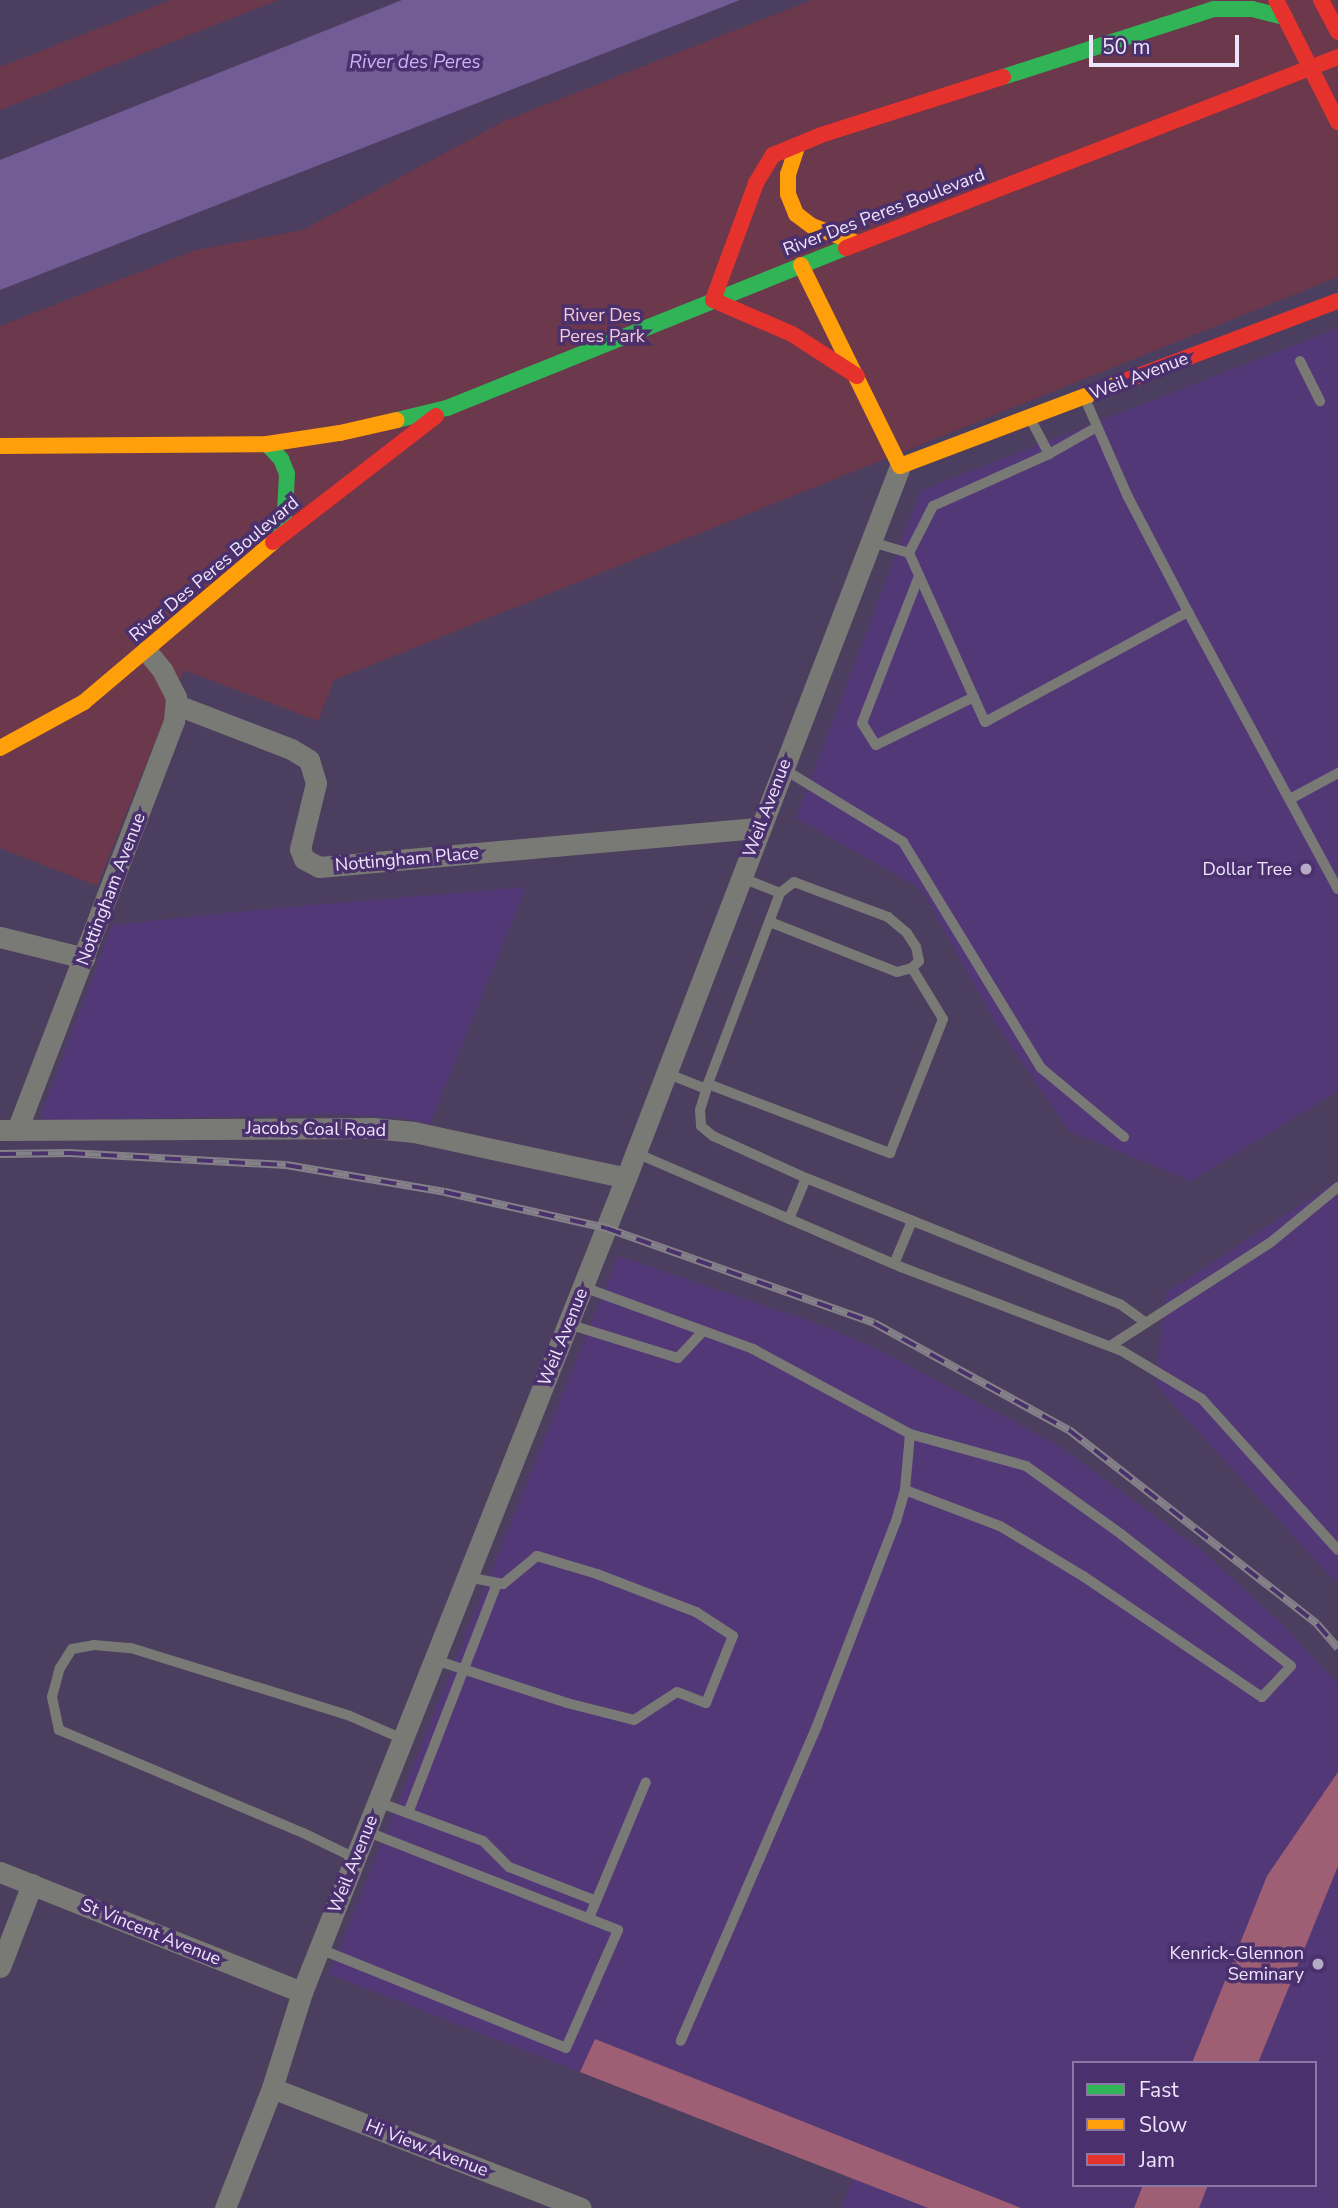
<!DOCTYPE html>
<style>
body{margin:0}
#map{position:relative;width:1338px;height:2208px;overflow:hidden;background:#4c3e5f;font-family:"Nunito Sans",sans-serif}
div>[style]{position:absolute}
.built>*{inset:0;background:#533878}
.green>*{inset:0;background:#6b384c}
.forest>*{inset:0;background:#9e5f75}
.water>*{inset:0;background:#725c96}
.lane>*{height:10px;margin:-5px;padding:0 5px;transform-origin:5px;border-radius:5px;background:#797a75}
.street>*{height:21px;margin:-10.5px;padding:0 10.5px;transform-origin:10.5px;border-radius:10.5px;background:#797a75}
.fast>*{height:16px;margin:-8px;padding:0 8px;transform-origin:8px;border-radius:8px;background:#30b455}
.slow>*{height:16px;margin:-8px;padding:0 8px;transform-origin:8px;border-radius:8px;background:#ff9f0a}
.jam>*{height:16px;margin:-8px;padding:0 8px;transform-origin:8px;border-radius:8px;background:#e5322d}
.rail>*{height:8px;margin-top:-4px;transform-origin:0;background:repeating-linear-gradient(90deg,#4a306d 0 16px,#858189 0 32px);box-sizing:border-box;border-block:2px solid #858189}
.jam-bridge>*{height:16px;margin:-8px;padding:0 8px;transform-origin:8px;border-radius:8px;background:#e5322d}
.dots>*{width:19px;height:19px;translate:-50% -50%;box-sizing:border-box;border:4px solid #4a306d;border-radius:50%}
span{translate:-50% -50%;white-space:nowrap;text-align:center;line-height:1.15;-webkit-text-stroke:7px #4a306d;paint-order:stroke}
.street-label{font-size:18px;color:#ede5fc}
.park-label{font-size:18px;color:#f6cbd6}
.poi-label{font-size:18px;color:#ede5fc}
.right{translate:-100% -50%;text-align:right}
.water-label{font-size:19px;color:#cbb1f7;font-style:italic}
.legend{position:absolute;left:1072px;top:2061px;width:245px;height:126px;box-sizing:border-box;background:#4a306d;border:2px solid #8b78a6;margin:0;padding:9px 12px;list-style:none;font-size:21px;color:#ede5fc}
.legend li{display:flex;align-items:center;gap:14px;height:35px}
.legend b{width:35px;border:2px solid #8b78a6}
.scale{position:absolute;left:1089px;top:35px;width:150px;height:32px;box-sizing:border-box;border:4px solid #ede5fc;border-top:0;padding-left:9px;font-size:21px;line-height:24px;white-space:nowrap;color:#ede5fc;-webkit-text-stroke:5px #4a306d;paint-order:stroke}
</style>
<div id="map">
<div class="built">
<div style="clip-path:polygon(1338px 328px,1338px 1091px,1191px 1181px,1069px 1131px,996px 1024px,921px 889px,796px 818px,920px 491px)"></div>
<div style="clip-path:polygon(526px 887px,430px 1124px,402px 1118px,331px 1114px,47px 1121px,41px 1115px,112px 925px,265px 909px)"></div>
<div style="clip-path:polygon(1338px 1180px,1338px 1585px,1155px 1384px,1166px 1293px)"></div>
<div style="clip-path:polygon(618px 1256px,810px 1321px,874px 1347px,1056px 1444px,1199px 1548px,1281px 1623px,1338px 1684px,1338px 1772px,1267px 1876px,1192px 2063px,1074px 2063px,1074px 2185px,1143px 2185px,1134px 2208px,1021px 2208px,595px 2039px,580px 2072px,329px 1974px)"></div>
<div style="clip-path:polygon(1338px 1866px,1338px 2208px,1199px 2208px,1208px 2185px,1315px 2185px,1315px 2063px,1258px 2063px)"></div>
<div style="clip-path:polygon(853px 2178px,928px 2208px,841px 2208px)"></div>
</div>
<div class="green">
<div style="clip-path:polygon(171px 0,278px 0,0 110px,0 67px)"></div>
<div style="clip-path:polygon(812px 0,1338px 0,1338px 277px,334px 680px,318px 721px,184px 670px,97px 886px,0 848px,0 326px,196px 250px,303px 230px,504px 121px)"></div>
</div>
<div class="forest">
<div style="clip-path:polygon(1338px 1772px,1338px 1866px,1258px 2063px,1192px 2063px,1267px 1876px)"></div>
<div style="clip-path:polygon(595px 2039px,1021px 2208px,928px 2208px,580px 2072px)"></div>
<div style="clip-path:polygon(1143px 2185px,1208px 2185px,1199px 2208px,1134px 2208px)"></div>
</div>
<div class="water">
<div style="clip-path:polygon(402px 0,740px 0,0 290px,0 160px)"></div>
</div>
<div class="lane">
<div style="left:1300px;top:361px;width:45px;rotate:63.4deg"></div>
<div style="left:1086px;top:401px;width:105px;rotate:66.4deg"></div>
<div style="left:1128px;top:497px;width:130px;rotate:62.4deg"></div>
<div style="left:1031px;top:420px;width:38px;rotate:62deg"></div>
<div style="left:871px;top:542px;width:40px;rotate:16deg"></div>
<div style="left:909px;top:553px;width:53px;rotate:-62.9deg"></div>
<div style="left:933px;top:506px;width:127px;rotate:-24.1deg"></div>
<div style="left:1049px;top:454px;width:55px;rotate:-29.4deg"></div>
<div style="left:909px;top:553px;width:185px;rotate:65.8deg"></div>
<div style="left:985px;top:722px;width:231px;rotate:-28.5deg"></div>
<div style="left:1188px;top:612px;width:315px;rotate:61.6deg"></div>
<div style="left:919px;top:576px;width:158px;rotate:111.2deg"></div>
<div style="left:862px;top:723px;width:26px;rotate:58deg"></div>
<div style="left:876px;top:745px;width:109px;rotate:-26.1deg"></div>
<div style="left:782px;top:768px;width:142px;rotate:31.4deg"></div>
<div style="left:903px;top:842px;width:265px;rotate:58.6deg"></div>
<div style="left:1041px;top:1068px;width:108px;rotate:39.7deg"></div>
<div style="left:1290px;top:799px;width:55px;rotate:-28.4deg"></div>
<div style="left:740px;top:877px;width:43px;rotate:21.8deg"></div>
<div style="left:780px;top:893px;width:204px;rotate:110.7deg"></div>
<div style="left:708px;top:1084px;width:27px;rotate:107deg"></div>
<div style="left:700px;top:1110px;width:16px;rotate:86deg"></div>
<div style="left:701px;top:1126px;width:16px;rotate:40deg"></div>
<div style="left:713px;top:1136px;width:102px;rotate:24.3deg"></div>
<div style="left:806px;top:1178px;width:338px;rotate:21.9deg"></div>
<div style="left:1120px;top:1304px;width:32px;rotate:36deg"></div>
<div style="left:770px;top:922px;width:136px;rotate:21.5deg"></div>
<div style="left:897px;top:972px;width:16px;rotate:-15deg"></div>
<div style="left:912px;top:968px;width:10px;rotate:-45deg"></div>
<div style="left:919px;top:961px;width:14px;rotate:-102deg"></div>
<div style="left:916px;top:947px;width:17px;rotate:-123deg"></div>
<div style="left:907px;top:933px;width:25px;rotate:-140deg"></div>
<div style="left:888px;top:917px;width:100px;rotate:-159.6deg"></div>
<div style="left:794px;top:882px;width:18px;rotate:142deg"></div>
<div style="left:666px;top:1073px;width:43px;rotate:21.8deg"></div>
<div style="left:708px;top:1084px;width:195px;rotate:20.8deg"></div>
<div style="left:890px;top:1153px;width:144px;rotate:-68.4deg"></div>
<div style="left:943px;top:1019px;width:60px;rotate:-121.3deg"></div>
<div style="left:636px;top:1153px;width:288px;rotate:23.3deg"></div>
<div style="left:901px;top:1267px;width:236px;rotate:20.8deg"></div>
<div style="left:1122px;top:1351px;width:93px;rotate:31deg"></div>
<div style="left:1202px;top:1399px;width:203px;rotate:48deg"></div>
<div style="left:789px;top:1219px;width:44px;rotate:-67.5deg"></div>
<div style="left:894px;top:1264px;width:47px;rotate:-67.3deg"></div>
<div style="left:583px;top:1287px;width:181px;rotate:20deg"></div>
<div style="left:753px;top:1349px;width:179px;rotate:28.4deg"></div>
<div style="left:910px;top:1434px;width:56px;rotate:95.1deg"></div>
<div style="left:905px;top:1490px;width:32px;rotate:106deg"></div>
<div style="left:896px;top:1521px;width:220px;rotate:111.1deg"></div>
<div style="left:817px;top:1726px;width:343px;rotate:113.4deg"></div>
<div style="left:568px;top:1324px;width:115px;rotate:17.2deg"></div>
<div style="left:678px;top:1358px;width:37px;rotate:-47deg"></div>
<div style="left:1110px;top:1346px;width:190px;rotate:-32.8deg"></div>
<div style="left:1270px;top:1243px;width:88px;rotate:-39.5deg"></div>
<div style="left:905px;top:1490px;width:102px;rotate:20.8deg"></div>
<div style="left:1000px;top:1526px;width:97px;rotate:31.1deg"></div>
<div style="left:1083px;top:1576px;width:216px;rotate:34.1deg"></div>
<div style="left:1262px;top:1697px;width:42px;rotate:-46.9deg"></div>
<div style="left:1291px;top:1666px;width:215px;rotate:-142.2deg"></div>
<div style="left:1121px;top:1534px;width:117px;rotate:-144.4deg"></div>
<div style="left:1026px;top:1466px;width:120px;rotate:-164.6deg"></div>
<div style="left:435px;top:1660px;width:139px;rotate:18deg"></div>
<div style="left:567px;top:1703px;width:69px;rotate:14.2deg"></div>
<div style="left:634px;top:1720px;width:51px;rotate:-33.1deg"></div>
<div style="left:677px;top:1692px;width:31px;rotate:21deg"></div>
<div style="left:706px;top:1703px;width:72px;rotate:-68.1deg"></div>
<div style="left:733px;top:1636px;width:44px;rotate:-147deg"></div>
<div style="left:696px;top:1612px;width:106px;rotate:-159deg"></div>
<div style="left:597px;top:1574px;width:63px;rotate:-163.3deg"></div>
<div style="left:537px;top:1556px;width:44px;rotate:140.5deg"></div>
<div style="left:503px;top:1584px;width:37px;rotate:-169deg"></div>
<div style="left:378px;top:1802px;width:112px;rotate:20.4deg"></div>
<div style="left:483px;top:1841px;width:37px;rotate:45deg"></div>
<div style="left:509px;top:1867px;width:93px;rotate:21.3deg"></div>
<div style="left:408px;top:1813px;width:247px;rotate:-68.8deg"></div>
<div style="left:355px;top:1858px;width:58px;rotate:-154.3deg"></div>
<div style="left:303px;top:1833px;width:265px;rotate:-157.1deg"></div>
<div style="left:59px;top:1730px;width:34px;rotate:-102deg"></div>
<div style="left:52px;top:1697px;width:30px;rotate:-75deg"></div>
<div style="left:60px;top:1668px;width:22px;rotate:-58deg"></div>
<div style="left:72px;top:1649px;width:22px;rotate:-10deg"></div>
<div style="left:94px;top:1645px;width:37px;rotate:5deg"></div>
<div style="left:131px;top:1648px;width:229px;rotate:17.2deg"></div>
<div style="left:350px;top:1716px;width:58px;rotate:23.5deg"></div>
<div style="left:589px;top:1918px;width:147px;rotate:-67.3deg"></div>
<div style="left:320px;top:1949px;width:265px;rotate:21.9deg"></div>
<div style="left:566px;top:2048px;width:129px;rotate:-66.2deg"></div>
<div style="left:618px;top:1930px;width:271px;rotate:-158.6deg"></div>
</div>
<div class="street">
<div style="left:177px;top:705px;width:122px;rotate:21.1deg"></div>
<div style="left:291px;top:749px;width:21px;rotate:31deg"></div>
<div style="left:309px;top:760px;width:24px;rotate:73deg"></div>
<div style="left:316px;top:783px;width:68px;rotate:103.6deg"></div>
<div style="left:300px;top:849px;width:11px;rotate:68deg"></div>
<div style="left:304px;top:859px;width:17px;rotate:28deg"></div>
<div style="left:319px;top:867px;width:442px;rotate:-5.1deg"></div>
<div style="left:0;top:937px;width:87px;rotate:14deg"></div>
<div style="left:0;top:1130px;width:373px;rotate:-0.3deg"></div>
<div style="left:373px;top:1128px;width:41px;rotate:5.6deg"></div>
<div style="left:414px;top:1132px;width:217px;rotate:12.2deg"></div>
<div style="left:17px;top:1130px;width:438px;rotate:-69deg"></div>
<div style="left:174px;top:721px;width:24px;rotate:-85deg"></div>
<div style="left:176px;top:697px;width:29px;rotate:-117deg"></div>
<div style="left:163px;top:671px;width:26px;rotate:-129deg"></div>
<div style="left:0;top:1872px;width:325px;rotate:21.7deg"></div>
<div style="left:0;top:1967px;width:89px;rotate:-68.9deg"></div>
<div style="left:272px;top:2088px;width:331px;rotate:21.2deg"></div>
<div style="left:225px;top:2208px;width:129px;rotate:-68.6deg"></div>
<div style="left:272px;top:2088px;width:101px;rotate:-72.6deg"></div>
<div style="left:302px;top:1992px;width:876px;rotate:-68.3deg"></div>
<div style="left:626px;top:1178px;width:763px;rotate:-68.95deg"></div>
</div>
<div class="fast">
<div style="left:1003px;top:77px;width:222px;rotate:-17.9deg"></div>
<div style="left:1214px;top:9px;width:38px"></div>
<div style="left:1252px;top:9px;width:34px;rotate:14deg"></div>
<div style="left:397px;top:420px;width:51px;rotate:-13.5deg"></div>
<div style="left:447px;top:408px;width:430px;rotate:-21.9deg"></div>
<div style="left:267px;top:444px;width:21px;rotate:47deg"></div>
<div style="left:281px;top:459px;width:16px;rotate:68deg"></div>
<div style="left:287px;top:474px;width:37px;rotate:93deg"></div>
<div style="left:285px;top:511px;width:27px;rotate:103deg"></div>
</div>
<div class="slow">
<div style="left:797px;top:147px;width:28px;rotate:108deg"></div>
<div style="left:788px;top:174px;width:20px;rotate:90deg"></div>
<div style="left:788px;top:194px;width:22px;rotate:68deg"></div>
<div style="left:796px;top:214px;width:20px;rotate:37deg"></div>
<div style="left:812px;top:226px;width:48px;rotate:20.7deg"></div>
<div style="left:801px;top:265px;width:224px;rotate:63.8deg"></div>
<div style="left:900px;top:466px;width:237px;rotate:-20.7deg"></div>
<div style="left:0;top:446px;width:267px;rotate:-0.4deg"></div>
<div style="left:267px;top:444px;width:74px;rotate:-8.6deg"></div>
<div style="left:340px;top:433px;width:58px;rotate:-12.8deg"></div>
<div style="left:0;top:748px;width:96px;rotate:-28.7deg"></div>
<div style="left:84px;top:702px;width:248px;rotate:-40.2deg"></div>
</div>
<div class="jam">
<div style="left:1276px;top:0;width:137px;rotate:63.1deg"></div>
<div style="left:1321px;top:0;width:36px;rotate:62deg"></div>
<div style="left:846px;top:248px;width:437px;rotate:-21.2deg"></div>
<div style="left:857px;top:376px;width:77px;rotate:-147.1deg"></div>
<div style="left:792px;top:334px;width:86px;rotate:-156.7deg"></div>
<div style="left:713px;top:300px;width:125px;rotate:-69.8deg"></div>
<div style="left:756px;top:183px;width:33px;rotate:-59deg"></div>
<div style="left:773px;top:155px;width:52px;rotate:-22.6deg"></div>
<div style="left:821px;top:135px;width:191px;rotate:-17.7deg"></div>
<div style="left:1122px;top:382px;width:231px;rotate:-20.6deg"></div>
<div style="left:273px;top:542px;width:206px;rotate:-37.7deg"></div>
</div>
<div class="rail">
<div style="left:0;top:1154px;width:69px;rotate:-0.8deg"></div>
<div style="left:69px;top:1153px;width:217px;rotate:3.2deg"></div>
<div style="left:286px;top:1165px;width:161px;rotate:9.6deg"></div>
<div style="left:445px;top:1192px;width:165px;rotate:12.6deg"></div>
<div style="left:606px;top:1228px;width:284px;rotate:19.5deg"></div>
<div style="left:874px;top:1323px;width:222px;rotate:28.8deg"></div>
<div style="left:1069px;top:1430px;width:315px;rotate:38deg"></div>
<div style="left:1317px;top:1624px;width:32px;rotate:49deg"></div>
</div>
<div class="jam-bridge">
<div style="left:1253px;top:90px;width:91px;rotate:-21.2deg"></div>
</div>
<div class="dots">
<div style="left:1306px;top:869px;background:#b5abc5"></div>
<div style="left:1318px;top:1964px;background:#b5abc5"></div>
</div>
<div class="street-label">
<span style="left:884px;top:212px;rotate:-21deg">River Des Peres Boulevard</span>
<span style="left:1139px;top:376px;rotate:-21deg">Weil Avenue</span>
<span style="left:214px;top:569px;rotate:-40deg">River Des Peres Boulevard</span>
<span style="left:767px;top:808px;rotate:-69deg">Weil Avenue</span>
<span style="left:407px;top:859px;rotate:-5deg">Nottingham Place</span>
<span style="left:111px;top:889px;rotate:-69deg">Nottingham Avenue</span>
<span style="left:316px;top:1129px;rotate:1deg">Jacobs Coal Road</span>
<span style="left:563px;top:1337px;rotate:-68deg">Weil Avenue</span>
<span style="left:353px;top:1864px;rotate:-68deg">Weil Avenue</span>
<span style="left:151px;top:1932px;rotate:22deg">St Vincent Avenue</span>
<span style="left:427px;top:2148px;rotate:21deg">Hi View Avenue</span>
</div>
<div class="park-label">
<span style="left:602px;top:326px">River Des<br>Peres Park</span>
</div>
<div class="poi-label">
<span class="right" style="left:1292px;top:869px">Dollar Tree</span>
<span class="right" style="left:1304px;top:1964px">Kenrick-Glennon<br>Seminary</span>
</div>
<div class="water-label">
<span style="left:415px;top:63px">River des Peres</span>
</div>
<ul class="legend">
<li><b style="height:9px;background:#30b455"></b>Fast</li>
<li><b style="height:9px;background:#ff9f0a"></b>Slow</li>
<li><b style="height:9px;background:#e5322d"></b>Jam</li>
</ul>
<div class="scale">50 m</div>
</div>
